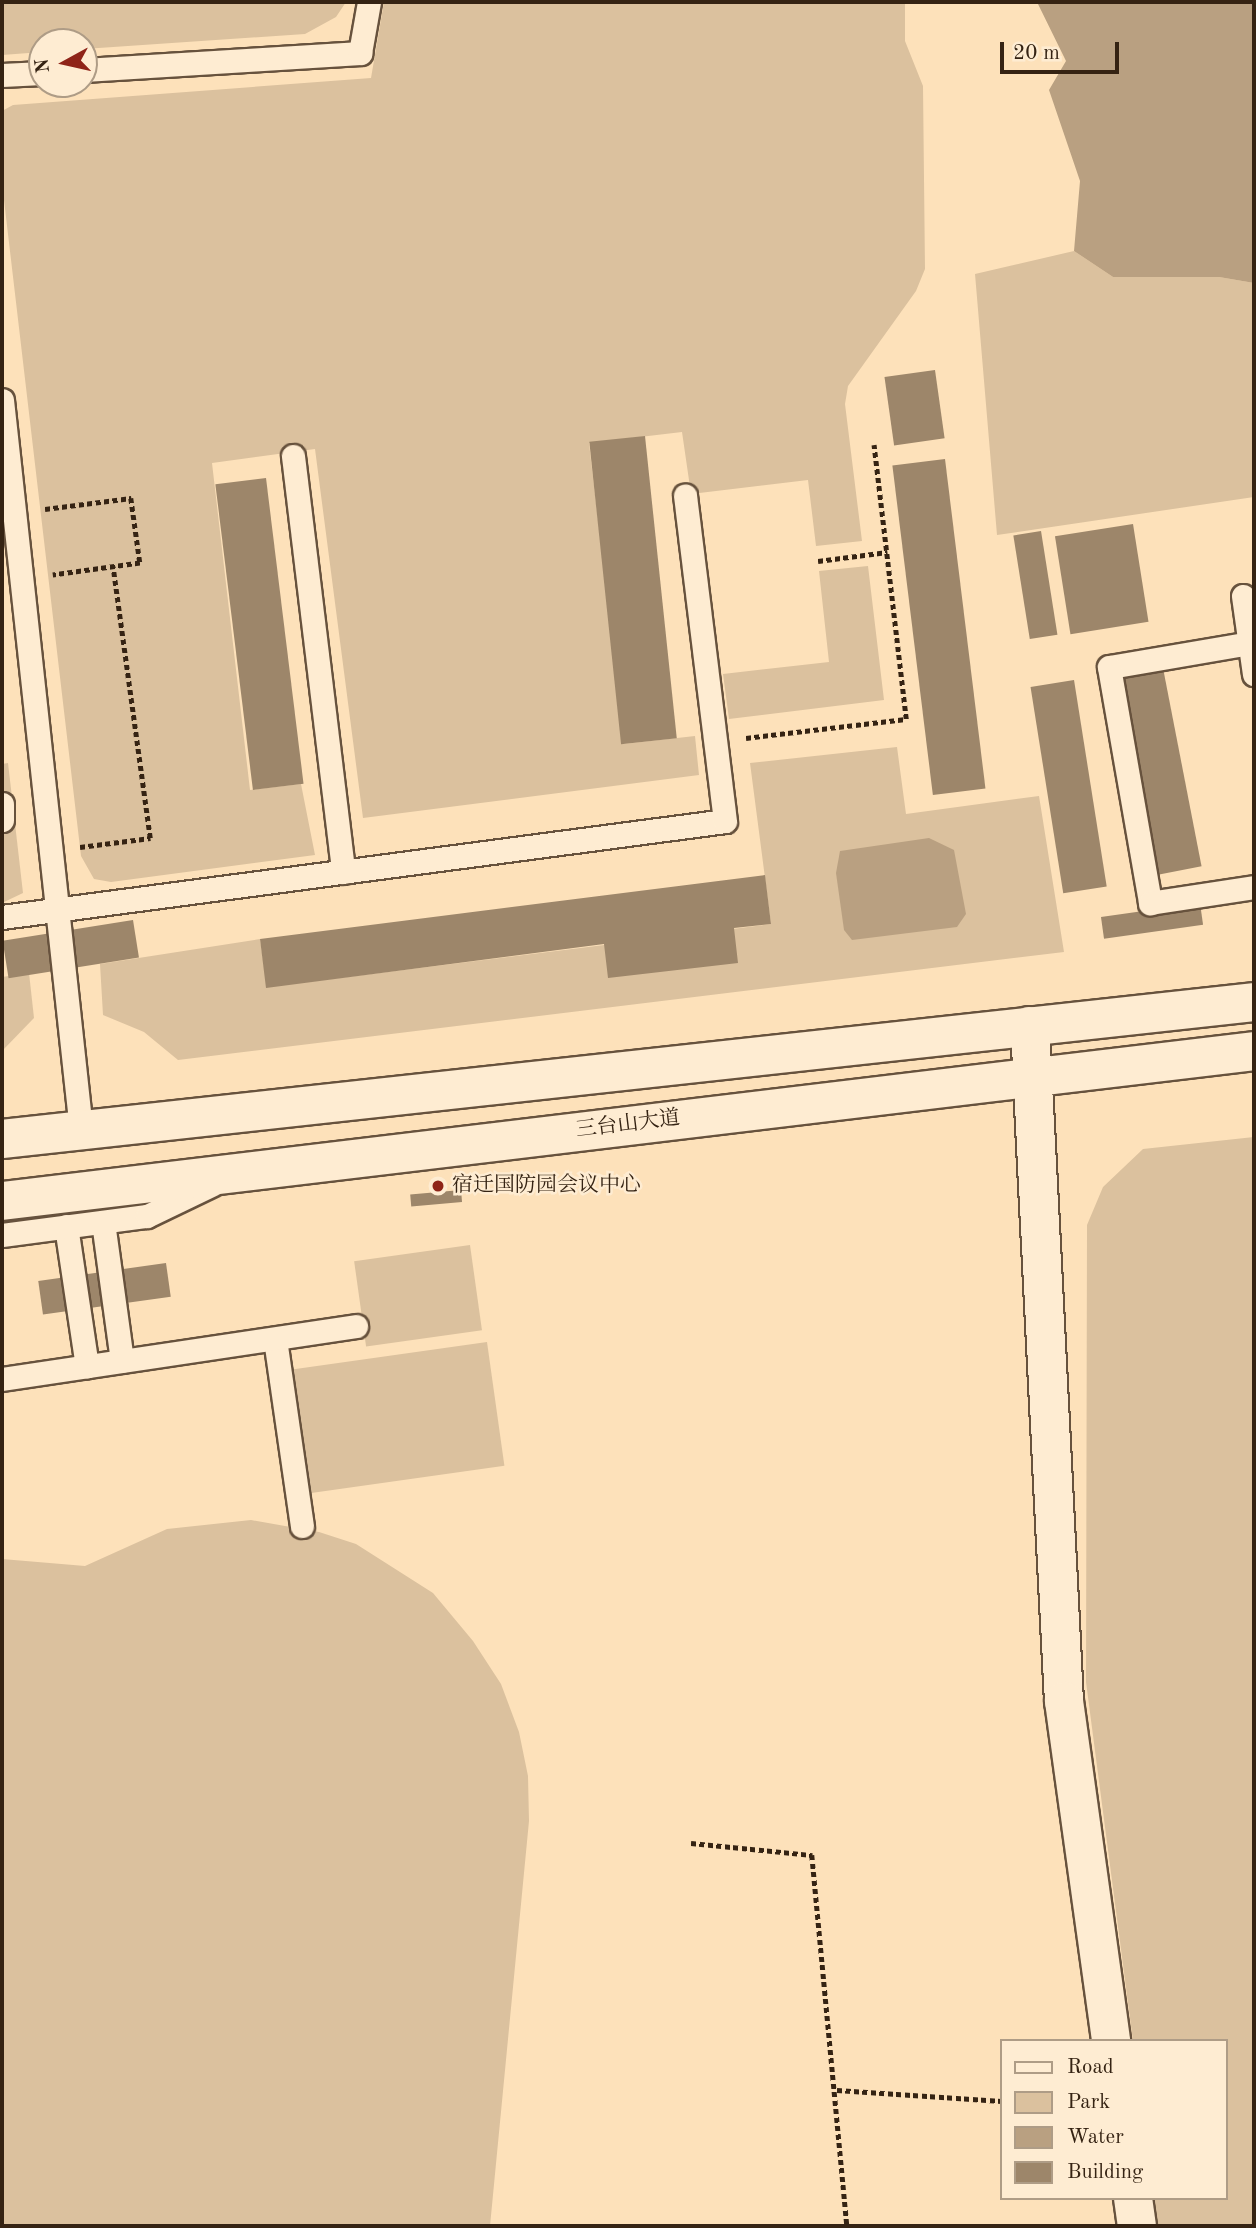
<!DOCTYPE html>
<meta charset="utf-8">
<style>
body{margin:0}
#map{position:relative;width:1256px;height:2228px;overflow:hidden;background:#fde1ba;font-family:"Old Standard TT","Noto Serif SC",serif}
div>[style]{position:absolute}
.green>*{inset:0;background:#dbc19e;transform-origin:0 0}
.water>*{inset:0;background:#b9a081}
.building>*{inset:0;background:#9d866a;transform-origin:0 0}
.path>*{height:4.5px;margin-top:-2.25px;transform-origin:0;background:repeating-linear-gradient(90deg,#352313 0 5px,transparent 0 8.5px)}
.roads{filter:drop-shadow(2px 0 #67523d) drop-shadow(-2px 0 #67523d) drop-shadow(0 2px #67523d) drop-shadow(0 -2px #67523d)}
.lane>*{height:23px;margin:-11.5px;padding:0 11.5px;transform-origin:11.5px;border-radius:11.5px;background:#feecd2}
.street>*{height:38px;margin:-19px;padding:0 19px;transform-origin:19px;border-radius:19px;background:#feecd2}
.secondary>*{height:38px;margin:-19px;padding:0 19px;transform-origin:19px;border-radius:19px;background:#feecd2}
.dots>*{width:19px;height:19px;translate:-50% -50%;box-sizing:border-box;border:4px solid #feecd2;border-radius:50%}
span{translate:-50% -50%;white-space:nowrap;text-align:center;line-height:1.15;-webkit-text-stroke:5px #feecd2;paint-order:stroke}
.street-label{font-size:21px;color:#352313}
.poi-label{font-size:21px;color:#352313}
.left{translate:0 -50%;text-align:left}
.frame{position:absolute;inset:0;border:4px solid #352313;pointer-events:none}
.legend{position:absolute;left:1000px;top:2039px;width:228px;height:161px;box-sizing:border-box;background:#feecd2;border:2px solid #ae9c86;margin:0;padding:9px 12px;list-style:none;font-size:21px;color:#352313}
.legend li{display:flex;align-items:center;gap:14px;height:35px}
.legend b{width:35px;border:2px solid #ae9c86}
.north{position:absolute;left:28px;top:28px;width:70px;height:70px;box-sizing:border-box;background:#feecd2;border:2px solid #ae9c86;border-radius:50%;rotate:262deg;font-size:19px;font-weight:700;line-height:28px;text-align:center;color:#352313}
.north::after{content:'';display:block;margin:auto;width:24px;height:32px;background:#8f2418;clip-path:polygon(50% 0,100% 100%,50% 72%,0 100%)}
.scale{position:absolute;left:1000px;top:42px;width:119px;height:32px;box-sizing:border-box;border:4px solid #352313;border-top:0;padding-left:9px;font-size:21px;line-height:24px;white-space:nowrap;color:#352313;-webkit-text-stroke:5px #feecd2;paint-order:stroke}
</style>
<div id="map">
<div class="green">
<div style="clip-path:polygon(2px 2px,346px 2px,336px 17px,305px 34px,84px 49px,84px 42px,42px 42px,42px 52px,2px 55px)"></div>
<div style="clip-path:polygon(384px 2px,905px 2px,905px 41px,923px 86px,925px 269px,916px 291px,848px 386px,845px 404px,862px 541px,816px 546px,808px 480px,691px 494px,682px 432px,589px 443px,624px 744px,695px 736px,699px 775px,363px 818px,315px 449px,212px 463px,250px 790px,301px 784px,315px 855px,111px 882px,94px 879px,81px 856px,2px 183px,2px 111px,13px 105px,371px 78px)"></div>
<div style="clip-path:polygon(1074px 251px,1113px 277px,1219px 277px,1254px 283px,1254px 497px,997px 535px,975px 274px)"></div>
<div style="clip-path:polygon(868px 566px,884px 700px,729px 719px,723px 674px,829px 662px,819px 571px)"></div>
<div style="clip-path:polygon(897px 747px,906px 814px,1039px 796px,1064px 952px,178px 1060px,144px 1032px,103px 1015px,100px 964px,260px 939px,267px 987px,771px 924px,750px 763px)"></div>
<div style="clip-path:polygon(8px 763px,23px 893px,2px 903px,2px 764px)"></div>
<div style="clip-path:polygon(29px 973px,34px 1018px,2px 1051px,2px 977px)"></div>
<div style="clip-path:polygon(1254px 1137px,1254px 2226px,1158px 2226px,1154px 2198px,1226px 2198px,1226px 2041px,1133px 2041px,1086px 1682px,1087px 1225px,1103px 1187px,1143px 1149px)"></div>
<div style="left:470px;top:1245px;width:86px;height:117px;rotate:82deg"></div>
<div style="left:487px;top:1342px;width:125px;height:204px;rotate:82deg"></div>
<div style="clip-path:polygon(251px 1520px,319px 1532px,356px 1544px,433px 1593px,473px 1641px,501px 1684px,519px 1732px,528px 1776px,529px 1821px,490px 2226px,2px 2226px,2px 1559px,85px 1566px,167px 1529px)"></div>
</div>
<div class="water">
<div style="clip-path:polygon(1037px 2px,1254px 2px,1254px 283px,1219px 277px,1113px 277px,1074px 251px,1080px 181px,1049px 90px,1066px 61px)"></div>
<div style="clip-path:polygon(929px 838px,954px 850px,966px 914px,957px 927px,852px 940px,844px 930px,836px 873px,840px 851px)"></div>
</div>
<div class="building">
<div style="left:935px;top:370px;width:69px;height:51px;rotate:82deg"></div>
<div style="left:645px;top:436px;width:304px;height:56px;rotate:84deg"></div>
<div style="left:945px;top:459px;width:332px;height:53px;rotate:83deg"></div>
<div style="left:266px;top:478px;width:308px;height:51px;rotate:83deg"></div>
<div style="left:1133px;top:524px;width:99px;height:79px;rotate:81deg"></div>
<div style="left:1041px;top:531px;width:105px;height:28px;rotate:81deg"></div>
<div style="left:1163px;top:668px;width:202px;height:47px;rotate:79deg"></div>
<div style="left:1074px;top:680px;width:209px;height:44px;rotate:81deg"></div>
<div style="clip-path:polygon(765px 875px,771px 924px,734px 928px,738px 963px,608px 978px,604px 944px,266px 988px,260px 939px)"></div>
<div style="left:1200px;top:903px;width:22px;height:100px;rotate:82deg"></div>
<div style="left:133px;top:920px;width:38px;height:132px;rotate:81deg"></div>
<div style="left:461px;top:1190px;width:12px;height:51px;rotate:85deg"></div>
<div style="left:166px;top:1263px;width:34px;height:129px;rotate:82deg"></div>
</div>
<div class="path">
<div style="left:45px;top:509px;width:87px;rotate:-7.3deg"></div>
<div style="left:131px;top:498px;width:66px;rotate:82.1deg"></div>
<div style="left:140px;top:563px;width:88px;rotate:172.1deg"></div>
<div style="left:818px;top:561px;width:70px;rotate:-7.4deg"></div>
<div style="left:746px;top:738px;width:161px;rotate:-6.8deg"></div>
<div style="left:906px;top:719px;width:276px;rotate:-96.7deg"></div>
<div style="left:80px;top:847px;width:71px;rotate:-7.3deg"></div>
<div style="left:150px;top:838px;width:274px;rotate:-97.8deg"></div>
<div style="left:691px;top:1843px;width:122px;rotate:5.7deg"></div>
<div style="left:812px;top:1855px;width:373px;rotate:84.6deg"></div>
<div style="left:837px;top:2090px;width:165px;rotate:3.8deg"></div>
</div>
<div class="roads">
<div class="lane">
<div style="left:84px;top:70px;width:277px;rotate:-3.5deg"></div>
<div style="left:360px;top:53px;width:52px;rotate:-80deg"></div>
<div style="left:2px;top:75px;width:40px;rotate:-2.9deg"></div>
<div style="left:2px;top:400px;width:734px;rotate:83.82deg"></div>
<div style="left:293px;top:456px;width:419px;rotate:83.1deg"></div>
<div style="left:1243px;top:596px;width:79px;rotate:82deg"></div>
<div style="left:1250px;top:643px;width:143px;rotate:170.3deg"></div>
<div style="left:1109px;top:667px;width:240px;rotate:80.1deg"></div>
<div style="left:1150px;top:903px;width:105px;rotate:-8.7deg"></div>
<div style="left:2px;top:804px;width:16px;rotate:90deg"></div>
<div style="left:2px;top:917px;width:729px;rotate:-7.56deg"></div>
<div style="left:725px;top:821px;width:328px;rotate:-97deg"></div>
<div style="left:103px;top:1222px;width:140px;rotate:82.2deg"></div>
<div style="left:66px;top:1226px;width:142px;rotate:81.5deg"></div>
<div style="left:2px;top:1235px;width:146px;rotate:-7.5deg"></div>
<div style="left:147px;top:1216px;width:71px;rotate:-25.8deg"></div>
<div style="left:275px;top:1339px;width:189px;rotate:81.8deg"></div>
<div style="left:2px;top:1379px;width:358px;rotate:-8.5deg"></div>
</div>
<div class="street">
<div style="left:1030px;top:1026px;width:676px;rotate:87.12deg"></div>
<div style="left:1064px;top:1701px;width:343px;rotate:82.1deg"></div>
<div style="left:1133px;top:2198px;width:28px;rotate:82deg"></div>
</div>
<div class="secondary">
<div style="left:2px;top:1139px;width:1259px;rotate:-6.24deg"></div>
<div style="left:2px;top:1201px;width:1261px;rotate:-6.83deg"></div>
</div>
</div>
<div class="dots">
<div style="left:438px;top:1186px;background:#8f2418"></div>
</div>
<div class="street-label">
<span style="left:628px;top:1125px;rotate:-7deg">三台山大道</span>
</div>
<div class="poi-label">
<span class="left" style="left:452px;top:1186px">宿迁国防园会议中心</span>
</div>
<div class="frame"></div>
<ul class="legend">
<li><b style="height:9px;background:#feecd2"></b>Road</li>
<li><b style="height:19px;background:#dbc19e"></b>Park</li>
<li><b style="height:19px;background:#b9a081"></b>Water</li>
<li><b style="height:19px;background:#9d866a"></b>Building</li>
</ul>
<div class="north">N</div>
<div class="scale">20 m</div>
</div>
